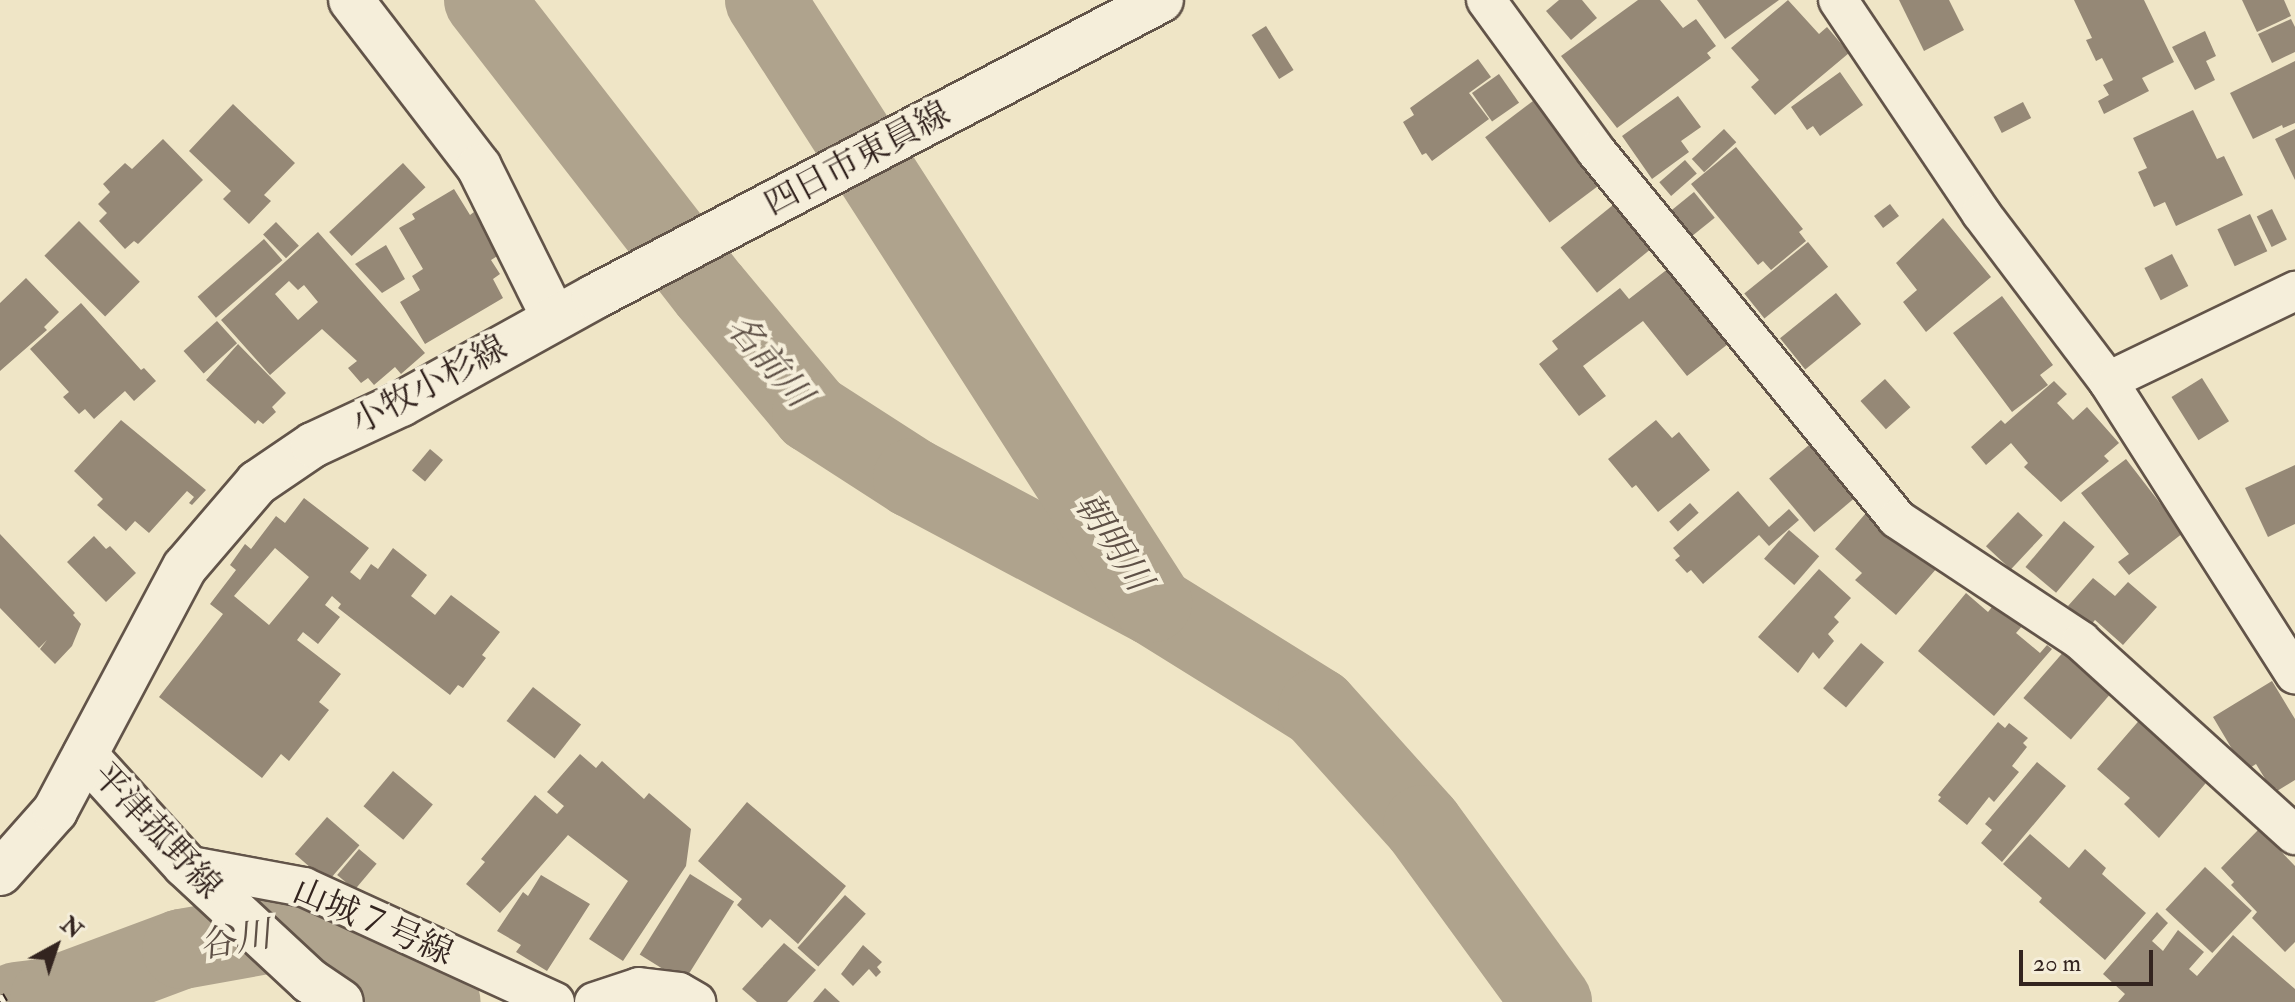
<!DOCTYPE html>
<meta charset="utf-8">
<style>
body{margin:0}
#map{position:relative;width:2295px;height:1002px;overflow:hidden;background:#efe5c6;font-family:"IM FELL Double Pica","Noto Serif JP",serif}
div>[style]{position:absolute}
.river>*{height:80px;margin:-40px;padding:0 40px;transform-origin:40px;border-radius:40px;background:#afa38d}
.building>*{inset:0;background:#958876;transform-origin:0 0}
.roads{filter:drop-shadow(2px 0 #625449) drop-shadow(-2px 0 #625449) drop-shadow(0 2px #625449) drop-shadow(0 -2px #625449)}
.street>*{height:38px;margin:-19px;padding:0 19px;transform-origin:19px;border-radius:19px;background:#f5eeda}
.secondary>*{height:44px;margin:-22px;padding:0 22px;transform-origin:22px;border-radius:22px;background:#f5eeda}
.rail>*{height:9px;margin-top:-4.5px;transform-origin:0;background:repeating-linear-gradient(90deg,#f5eeda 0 18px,#33241f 0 36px);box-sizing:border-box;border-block:2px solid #33241f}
span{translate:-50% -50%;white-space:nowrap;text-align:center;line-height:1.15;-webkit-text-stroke:8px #f5eeda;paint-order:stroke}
.street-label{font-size:34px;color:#33241f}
.water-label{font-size:36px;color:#5e5046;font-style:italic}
.north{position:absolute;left:16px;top:906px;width:80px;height:80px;-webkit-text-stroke:6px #f5eeda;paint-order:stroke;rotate:40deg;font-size:22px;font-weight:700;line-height:32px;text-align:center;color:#33241f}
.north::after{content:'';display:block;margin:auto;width:28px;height:36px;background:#33241f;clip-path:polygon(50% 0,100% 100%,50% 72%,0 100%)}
.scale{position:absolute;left:2019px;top:950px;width:134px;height:36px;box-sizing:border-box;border:4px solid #33241f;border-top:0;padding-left:10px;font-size:24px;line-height:28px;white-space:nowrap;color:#33241f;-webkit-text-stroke:6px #f5eeda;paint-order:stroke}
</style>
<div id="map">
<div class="river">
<div style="left:484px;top:0;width:368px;rotate:52.2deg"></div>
<div style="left:710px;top:291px;width:159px;rotate:50.1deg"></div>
<div style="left:812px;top:413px;width:120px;rotate:32.8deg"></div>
<div style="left:913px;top:478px;width:273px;rotate:28deg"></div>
<div style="left:1154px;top:606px;width:193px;rotate:31.9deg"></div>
<div style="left:1318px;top:708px;width:157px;rotate:48.1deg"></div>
<div style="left:1423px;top:825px;width:219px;rotate:53.9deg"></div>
<div style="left:765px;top:0;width:716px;rotate:57.26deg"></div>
<div style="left:17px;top:1002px;width:33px;rotate:-7deg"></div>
<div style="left:50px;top:998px;width:141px;rotate:-20.4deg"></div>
<div style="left:182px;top:949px;width:126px;rotate:-10.1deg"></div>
<div style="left:306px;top:927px;width:154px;rotate:29.1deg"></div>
</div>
<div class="building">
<div style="clip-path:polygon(1559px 0,1582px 0,1597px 18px,1571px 40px,1546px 11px)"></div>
<div style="clip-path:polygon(1638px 0,1660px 0,1683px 28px,1696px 19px,1716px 46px,1707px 53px,1711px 58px,1617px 128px,1561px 56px)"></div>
<div style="clip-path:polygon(1697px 0,1779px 0,1725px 39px)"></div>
<div style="clip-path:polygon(1788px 0,1819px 34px,1827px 27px,1849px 53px,1775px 115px,1751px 87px,1759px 80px,1731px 48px)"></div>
<div style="clip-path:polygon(1899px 0,1949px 0,1964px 30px,1924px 51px)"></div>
<div style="clip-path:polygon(2074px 0,2144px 0,2174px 62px,2142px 78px,2149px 91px,2104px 114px,2098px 101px,2109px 95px,2103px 85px,2113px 80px,2102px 58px,2096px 61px,2086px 40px,2092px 38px)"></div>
<div style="clip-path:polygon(2242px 0,2284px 0,2291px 16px,2257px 32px)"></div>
<div style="clip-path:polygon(2291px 19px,2295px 27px,2295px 52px,2272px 63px,2258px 34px)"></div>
<div style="left:1266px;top:26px;width:52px;height:17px;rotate:58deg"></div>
<div style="clip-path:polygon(2205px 31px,2216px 56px,2206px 61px,2215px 80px,2195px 90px,2172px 47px)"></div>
<div style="clip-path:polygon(1478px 59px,1491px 77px,1469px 93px,1489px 119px,1432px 161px,1426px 153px,1422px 155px,1403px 122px,1414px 115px,1410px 108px)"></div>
<div style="clip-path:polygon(2295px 61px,2295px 123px,2283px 128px,2282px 125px,2253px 139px,2230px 93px)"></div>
<div style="clip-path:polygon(1840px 72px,1863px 105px,1820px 136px,1813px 126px,1807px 130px,1791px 107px)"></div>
<div style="left:1499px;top:74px;width:35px;height:33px;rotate:55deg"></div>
<div style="left:1541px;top:95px;width:107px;height:70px;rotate:53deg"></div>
<div style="clip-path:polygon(1678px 96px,1701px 127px,1681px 141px,1689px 152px,1652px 179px,1622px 136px)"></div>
<div style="left:2023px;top:102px;width:18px;height:33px;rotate:63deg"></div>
<div style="clip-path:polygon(233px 104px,295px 163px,264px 195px,271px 201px,249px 224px,223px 199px,231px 191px,189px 151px)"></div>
<div style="clip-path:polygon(2193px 110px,2217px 159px,2224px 156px,2243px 195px,2176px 226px,2165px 202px,2154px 207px,2138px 172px,2147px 168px,2133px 138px)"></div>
<div style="left:1724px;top:129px;width:18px;height:44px;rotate:47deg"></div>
<div style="clip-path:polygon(2295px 129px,2295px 180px,2275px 139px)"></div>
<div style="clip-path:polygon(163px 139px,203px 180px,138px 244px,134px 241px,125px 249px,99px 221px,107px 213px,98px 204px,110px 192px,103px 184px,125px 163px,132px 169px)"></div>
<div style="clip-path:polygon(1736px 147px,1803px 229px,1799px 232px,1806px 241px,1771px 270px,1763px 261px,1758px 265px,1691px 184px)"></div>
<div style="left:1685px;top:160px;width:18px;height:34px;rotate:49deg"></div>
<div style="left:403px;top:163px;width:33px;height:101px;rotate:47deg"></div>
<div style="clip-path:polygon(454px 189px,470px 215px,474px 212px,499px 255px,491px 260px,500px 274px,493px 279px,503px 298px,425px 344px,400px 302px,420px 290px,412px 276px,423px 269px,399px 228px,415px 219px,412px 214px)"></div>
<div style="left:1694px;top:192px;width:33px;height:36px;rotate:51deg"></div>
<div style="left:1618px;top:201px;width:58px;height:74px;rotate:51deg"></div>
<div style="left:1890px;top:204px;width:15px;height:20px;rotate:53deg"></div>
<div style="left:2272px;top:209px;width:34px;height:17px;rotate:64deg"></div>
<div style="left:2250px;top:214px;width:41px;height:36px;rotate:65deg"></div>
<div style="clip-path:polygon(1943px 218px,1991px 277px,1926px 332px,1903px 302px,1917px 290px,1896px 263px)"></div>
<div style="left:79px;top:221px;width:86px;height:49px;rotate:45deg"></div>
<div style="left:276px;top:222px;width:33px;height:18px;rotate:46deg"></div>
<div style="clip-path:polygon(evenodd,318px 232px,425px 353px,401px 374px,395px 367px,374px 385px,368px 378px,361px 383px,348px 368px,357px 361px,322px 329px,270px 375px,221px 320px,318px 232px,289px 281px,298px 290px,304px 285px,318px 302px,298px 320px,275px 294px,289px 281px)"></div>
<div style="left:264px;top:239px;width:28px;height:88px;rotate:49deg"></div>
<div style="left:1808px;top:242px;width:32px;height:82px;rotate:51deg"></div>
<div style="clip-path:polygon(386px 245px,405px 279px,382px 293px,355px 264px)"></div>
<div style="left:2172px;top:254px;width:36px;height:31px;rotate:63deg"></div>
<div style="clip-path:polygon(1669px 268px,1728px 344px,1687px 376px,1643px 321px,1583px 366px,1606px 396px,1579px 416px,1539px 364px,1558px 349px,1552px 341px,1620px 288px,1629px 299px)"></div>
<div style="clip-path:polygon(26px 278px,59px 312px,44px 327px,47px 330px,0 371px,0 303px)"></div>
<div style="left:1836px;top:293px;width:40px;height:72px;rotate:51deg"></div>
<div style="clip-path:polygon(2002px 296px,2053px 365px,2040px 375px,2048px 385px,2012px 412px,1953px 333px)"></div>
<div style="clip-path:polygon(81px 303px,141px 370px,144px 368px,156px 381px,134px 401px,125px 391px,94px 419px,85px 409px,79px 414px,63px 397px,69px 392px,30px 349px)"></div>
<div style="left:217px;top:321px;width:30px;height:45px;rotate:48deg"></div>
<div style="clip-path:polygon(238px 344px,286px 393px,272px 407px,276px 412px,263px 424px,258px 420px,255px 424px,206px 380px)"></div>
<div style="left:2202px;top:378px;width:51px;height:36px;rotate:58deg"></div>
<div style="left:1885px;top:379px;width:38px;height:33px;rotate:48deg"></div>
<div style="clip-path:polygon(2054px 381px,2067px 394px,2057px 403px,2073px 420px,2087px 407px,2119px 443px,2104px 456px,2109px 461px,2061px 502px,2024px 467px,2028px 463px,2011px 443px,1986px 465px,1971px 447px,2001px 420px,2005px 424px)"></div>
<div style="clip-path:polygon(121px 420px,206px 490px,192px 505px,189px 503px,194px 497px,187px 491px,149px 533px,135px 521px,126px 531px,97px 505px,103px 499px,74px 471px)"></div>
<div style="clip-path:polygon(1656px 420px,1672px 438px,1679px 432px,1710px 470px,1658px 512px,1636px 485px,1632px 488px,1608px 459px)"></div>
<div style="left:1809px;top:445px;width:70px;height:52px;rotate:50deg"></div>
<div style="left:430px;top:449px;width:17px;height:28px;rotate:40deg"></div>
<div style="clip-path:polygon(2126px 459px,2183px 533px,2129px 575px,2118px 562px,2129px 554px,2081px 493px)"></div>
<div style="clip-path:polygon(2295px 465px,2295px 524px,2268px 537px,2245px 488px)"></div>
<div style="clip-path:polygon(1738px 491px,1769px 527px,1789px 509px,1799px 520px,1769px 546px,1759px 535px,1703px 584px,1691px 570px,1687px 573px,1675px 560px,1680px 556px,1673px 548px)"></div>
<div style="clip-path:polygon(evenodd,304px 498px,369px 548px,350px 572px,360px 580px,371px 564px,378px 569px,393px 548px,427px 575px,411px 596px,435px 615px,451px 595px,500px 632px,482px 655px,486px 658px,463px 688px,458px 685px,450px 695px,338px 608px,341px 604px,332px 596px,325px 605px,340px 617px,318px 644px,303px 632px,297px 640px,341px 674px,319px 702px,329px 710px,289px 761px,281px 754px,262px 778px,159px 697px,223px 614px,210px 604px,236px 570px,230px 565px,245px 544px,251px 549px,276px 516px,285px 523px,304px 498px,275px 548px,309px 577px,269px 625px,234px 596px,275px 548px)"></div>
<div style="left:1690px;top:503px;width:13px;height:28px;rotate:48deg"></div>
<div style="clip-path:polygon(1872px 506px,1944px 560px,1896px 615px,1855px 580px,1862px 573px,1835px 549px)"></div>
<div style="left:2018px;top:512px;width:34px;height:47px;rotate:43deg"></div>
<div style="left:2064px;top:521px;width:40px;height:60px;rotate:40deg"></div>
<div style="left:1789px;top:530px;width:40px;height:38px;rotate:41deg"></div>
<div style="clip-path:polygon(0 534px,75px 613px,73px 615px,81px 624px,72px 646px,55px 664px,40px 649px,47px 640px,39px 648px,0 608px)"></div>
<div style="clip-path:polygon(94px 536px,106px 549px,110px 546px,136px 573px,106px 602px,67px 562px)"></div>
<div style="clip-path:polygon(1819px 569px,1851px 598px,1834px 617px,1839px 622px,1828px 634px,1834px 641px,1819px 659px,1813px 652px,1798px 673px,1758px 637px)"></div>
<div style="clip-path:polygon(2093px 578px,2115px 596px,2128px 582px,2157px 607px,2123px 645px,2095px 620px,2090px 626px,2068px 606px)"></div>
<div style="clip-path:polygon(1966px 593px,1988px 612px,1996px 602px,2023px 625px,2016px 633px,2040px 653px,2047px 645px,2052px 649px,1994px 716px,1918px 651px)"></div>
<div style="left:1861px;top:643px;width:30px;height:59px;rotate:40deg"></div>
<div style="left:2066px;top:649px;width:63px;height:65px;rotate:41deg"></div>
<div style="clip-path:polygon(2272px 681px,2295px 719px,2295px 780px,2277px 791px,2276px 788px,2272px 790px,2256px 764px,2245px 771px,2213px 717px)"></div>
<div style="left:533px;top:687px;width:61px;height:43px;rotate:38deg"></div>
<div style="clip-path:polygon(2143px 716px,2211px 777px,2159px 838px,2124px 804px,2130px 798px,2097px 769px)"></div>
<div style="clip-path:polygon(1998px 722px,2005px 728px,2009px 723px,2028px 738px,2023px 743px,2027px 747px,2012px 766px,2019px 772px,1994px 802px,1989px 797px,1967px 825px,1938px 801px,1941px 797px,1938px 795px)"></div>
<div style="clip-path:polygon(580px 754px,596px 768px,602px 761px,644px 799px,649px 793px,691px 829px,686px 866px,623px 961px,589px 939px,628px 881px,568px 835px,500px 913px,466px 884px,485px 862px,481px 859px,535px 795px,557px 814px,564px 806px,547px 792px)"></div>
<div style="clip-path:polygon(2037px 762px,2066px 786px,2002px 862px,1981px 843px,1992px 830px,1985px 824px)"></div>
<div style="left:393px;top:771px;width:52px;height:46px;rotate:40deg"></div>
<div style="clip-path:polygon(747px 802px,846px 886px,798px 944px,770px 919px,762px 928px,737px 905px,742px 899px,698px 861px)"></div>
<div style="left:327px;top:817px;width:43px;height:49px;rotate:41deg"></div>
<div style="clip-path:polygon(2259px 829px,2295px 866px,2295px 942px,2285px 952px,2252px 918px,2257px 912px,2231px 885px,2234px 882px,2221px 868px)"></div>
<div style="clip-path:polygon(2030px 834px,2069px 868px,2085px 849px,2106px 868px,2102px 874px,2146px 913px,2105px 960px,2039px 902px,2042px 898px,2003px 864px)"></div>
<div style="left:359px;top:849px;width:23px;height:34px;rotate:40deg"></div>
<div style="left:2205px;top:867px;width:64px;height:58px;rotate:43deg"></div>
<div style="left:690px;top:874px;width:52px;height:95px;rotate:32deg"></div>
<div style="clip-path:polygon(541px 875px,590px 904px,547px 971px,516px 952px,521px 945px,497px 931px,523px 892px,528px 896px)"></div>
<div style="left:845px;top:895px;width:28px;height:71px;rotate:42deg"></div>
<div style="clip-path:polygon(2157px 912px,2168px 923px,2152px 941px,2163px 951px,2178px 930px,2204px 952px,2189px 969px,2197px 976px,2233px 935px,2295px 989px,2295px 1002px,2118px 1002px,2125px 994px,2103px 974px)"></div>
<div style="clip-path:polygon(784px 943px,816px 970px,787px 1002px,757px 1002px,742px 989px)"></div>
<div style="clip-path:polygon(863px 945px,882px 962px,877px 967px,881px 972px,876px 977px,869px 969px,853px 986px,841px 974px)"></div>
<div style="clip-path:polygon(825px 988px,840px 1002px,813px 1002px)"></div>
</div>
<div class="roads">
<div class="street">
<div style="left:1486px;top:0;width:187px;rotate:53.9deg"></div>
<div style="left:1596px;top:151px;width:475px;rotate:50.7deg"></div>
<div style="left:1897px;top:519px;width:221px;rotate:33.5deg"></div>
<div style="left:2081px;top:641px;width:289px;rotate:42.2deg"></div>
<div style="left:1838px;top:0;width:257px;rotate:56.1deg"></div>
<div style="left:1981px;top:213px;width:211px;rotate:52.9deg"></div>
<div style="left:2108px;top:381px;width:348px;rotate:57.5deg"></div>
<div style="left:2108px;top:381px;width:208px;rotate:-25.7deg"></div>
<div style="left:185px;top:865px;width:121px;rotate:10.5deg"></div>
<div style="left:304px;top:887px;width:276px;rotate:24.6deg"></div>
<div style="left:594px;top:1002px;width:47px;rotate:-18.4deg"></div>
<div style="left:639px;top:987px;width:40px;rotate:7.1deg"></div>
<div style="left:679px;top:992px;width:20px;rotate:30deg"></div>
</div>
<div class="secondary">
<div style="left:351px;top:0;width:210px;rotate:52.5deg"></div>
<div style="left:479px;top:167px;width:169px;rotate:63.6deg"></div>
<div style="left:85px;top:755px;width:149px;rotate:47.7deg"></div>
<div style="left:185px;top:865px;width:171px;rotate:42.9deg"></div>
<div style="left:310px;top:981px;width:37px;rotate:34deg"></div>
<div style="left:0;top:873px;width:83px;rotate:-48.4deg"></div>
<div style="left:55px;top:811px;width:276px;rotate:-62deg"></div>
<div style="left:185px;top:567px;width:111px;rotate:-49.4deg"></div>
<div style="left:257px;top:483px;width:68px;rotate:-34.2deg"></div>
<div style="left:313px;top:445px;width:97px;rotate:-25deg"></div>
<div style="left:401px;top:404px;width:221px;rotate:-29deg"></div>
<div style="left:594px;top:297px;width:640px;rotate:-27.65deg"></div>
</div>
</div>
<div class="rail">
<div style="left:0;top:995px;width:8px;rotate:60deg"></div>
</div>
<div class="street-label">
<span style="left:857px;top:159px;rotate:-28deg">四日市東員線</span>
<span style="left:429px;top:385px;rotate:-28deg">小牧小杉線</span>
<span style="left:157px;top:831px;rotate:47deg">平津菰野線</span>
<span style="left:373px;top:922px;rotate:23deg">山城７号線</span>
</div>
<div class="water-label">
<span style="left:769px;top:361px;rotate:49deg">名前川</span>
<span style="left:1113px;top:542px;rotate:57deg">朝明川</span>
<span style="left:235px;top:940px;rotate:-10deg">谷川</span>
</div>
<div class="north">N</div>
<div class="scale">20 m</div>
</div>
